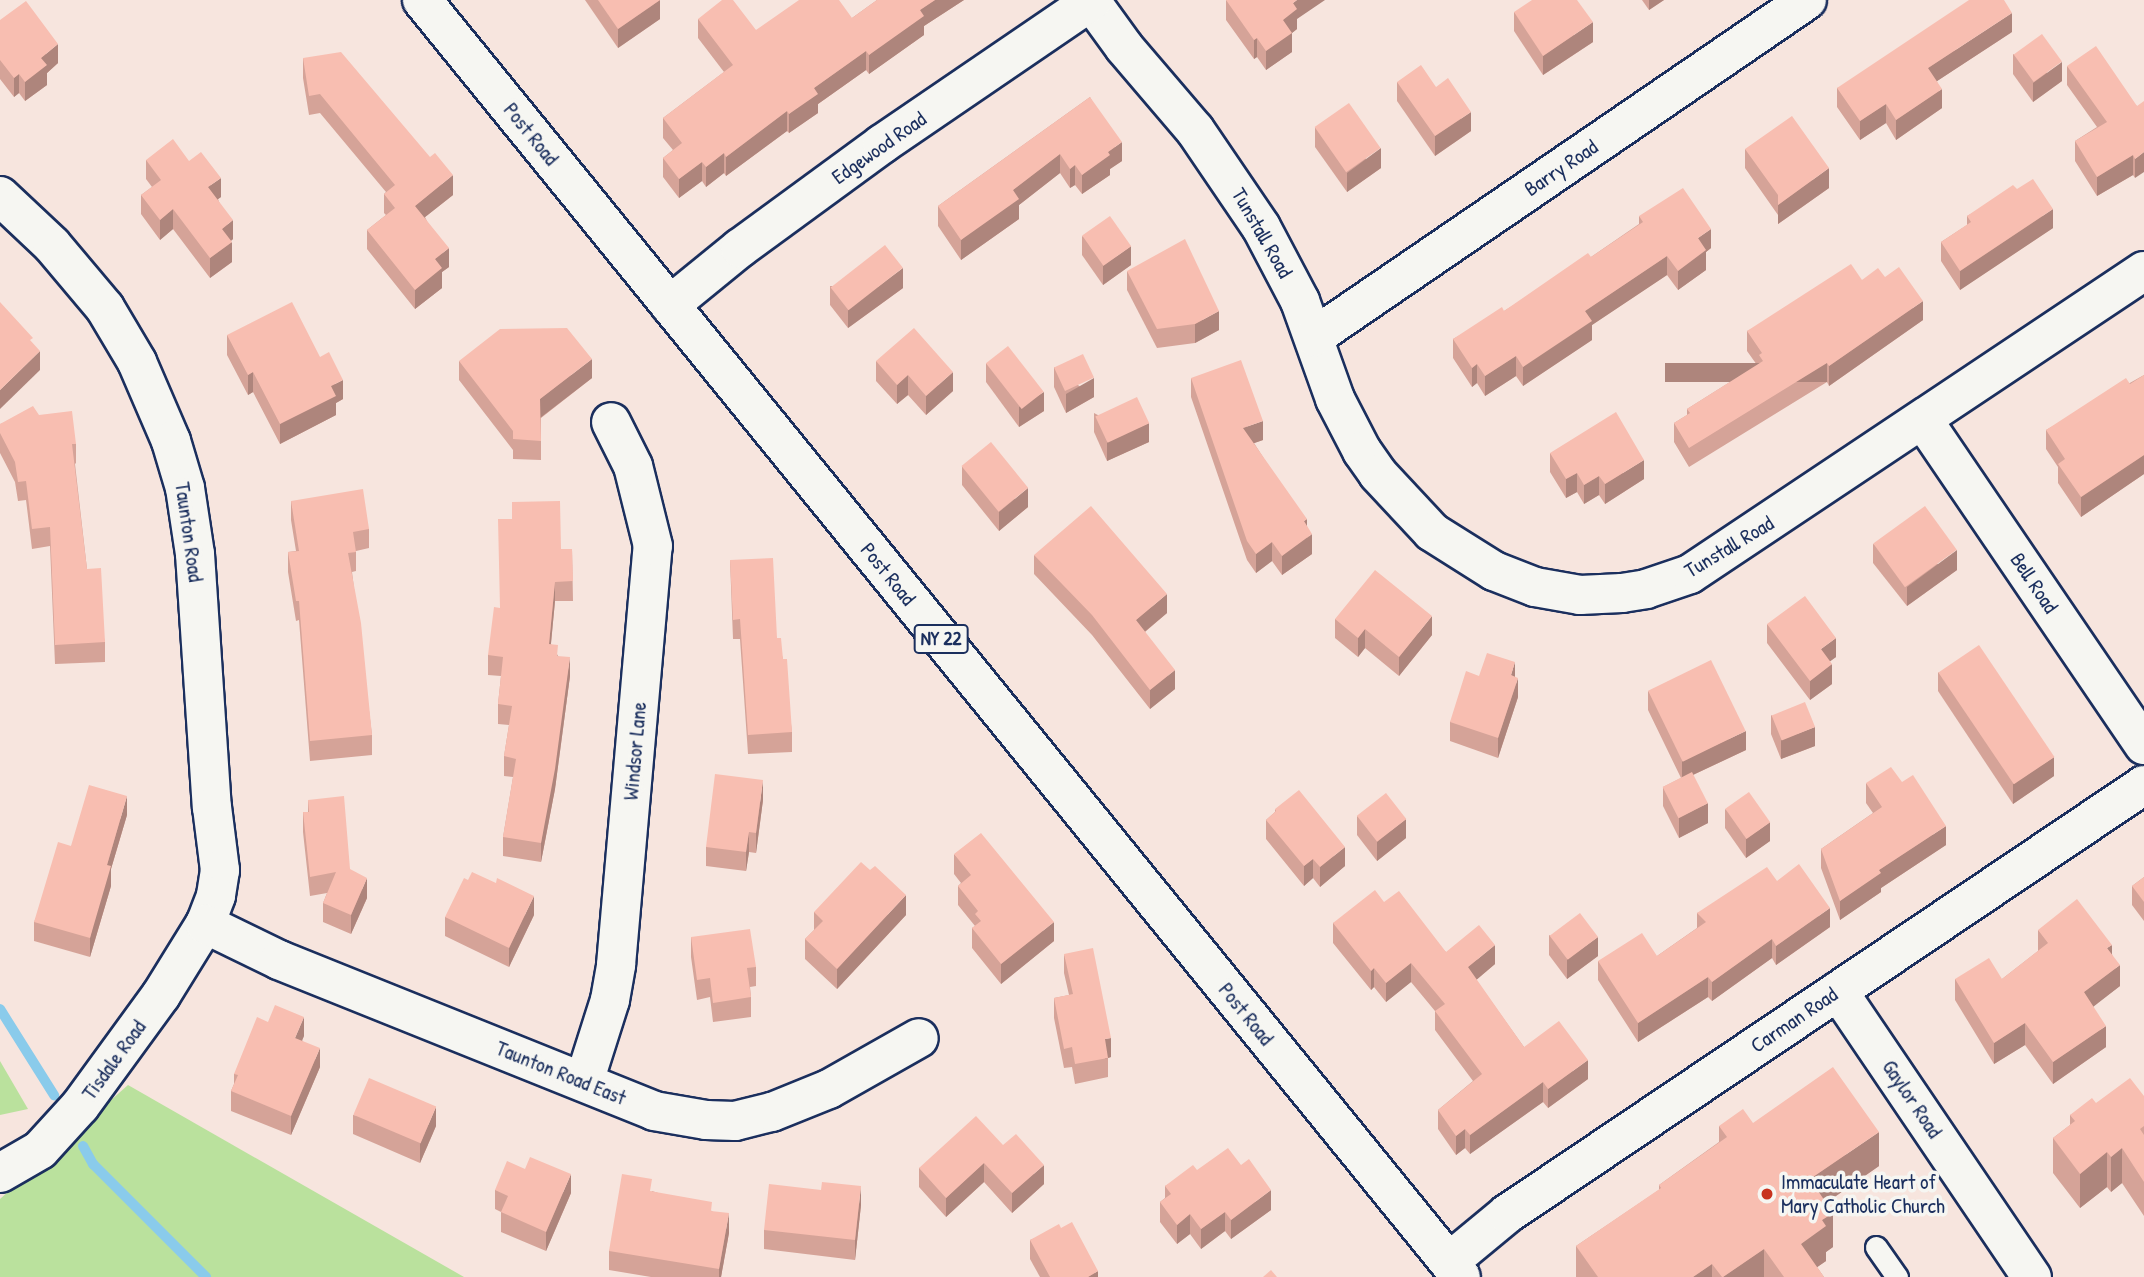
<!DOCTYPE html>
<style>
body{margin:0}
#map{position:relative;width:2144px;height:1277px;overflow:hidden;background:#f7e5de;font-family:"Patrick Hand",sans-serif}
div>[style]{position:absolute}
.green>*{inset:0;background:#bae19d}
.stream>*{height:10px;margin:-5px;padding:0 5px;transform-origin:5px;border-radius:5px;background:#8acbeb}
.roads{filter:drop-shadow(2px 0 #1b2f5e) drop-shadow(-2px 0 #1b2f5e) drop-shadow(0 2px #1b2f5e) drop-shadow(0 -2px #1b2f5e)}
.lane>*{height:21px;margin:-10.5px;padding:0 10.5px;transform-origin:10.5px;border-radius:10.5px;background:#f6f6f2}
.street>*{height:38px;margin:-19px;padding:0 19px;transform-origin:19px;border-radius:19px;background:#f6f6f2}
.primary>*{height:38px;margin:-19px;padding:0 19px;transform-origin:19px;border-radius:19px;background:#f6f6f2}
.wall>*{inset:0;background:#d5a398}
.shaded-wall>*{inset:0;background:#ae857c;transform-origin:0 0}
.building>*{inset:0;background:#f8beb1;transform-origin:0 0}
.dots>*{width:19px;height:19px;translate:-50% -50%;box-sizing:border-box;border:4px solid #f6f6f2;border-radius:50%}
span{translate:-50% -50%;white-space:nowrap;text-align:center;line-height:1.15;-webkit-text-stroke:7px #f6f6f2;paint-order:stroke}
.shield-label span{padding:2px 5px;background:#f6f6f2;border:2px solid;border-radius:5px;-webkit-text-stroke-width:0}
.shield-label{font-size:19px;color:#1b2f5e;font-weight:700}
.street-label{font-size:21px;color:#1b2f5e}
.poi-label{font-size:21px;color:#1b2f5e}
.left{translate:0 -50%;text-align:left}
</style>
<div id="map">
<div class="green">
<div style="clip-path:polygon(0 1061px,28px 1109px,0 1115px)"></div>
<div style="clip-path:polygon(128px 1085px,464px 1277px,0 1277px,0 1199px)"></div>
</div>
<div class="stream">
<div style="left:0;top:1009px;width:102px;rotate:57.9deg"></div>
<div style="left:83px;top:1146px;width:21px;rotate:61deg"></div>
<div style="left:93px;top:1164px;width:160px;rotate:45deg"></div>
</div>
<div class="roads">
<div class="lane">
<div style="left:1876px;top:1247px;width:37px;rotate:55deg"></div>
</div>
<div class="street">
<div style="left:1090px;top:0;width:58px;rotate:54.1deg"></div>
<div style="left:1124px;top:47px;width:109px;rotate:49.5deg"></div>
<div style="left:1195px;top:130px;width:117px;rotate:55.8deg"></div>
<div style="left:1261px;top:227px;width:84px;rotate:62.2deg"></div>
<div style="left:1300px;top:301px;width:104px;rotate:70.3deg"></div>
<div style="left:1335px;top:399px;width:59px;rotate:62.6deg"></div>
<div style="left:1362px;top:451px;width:28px;rotate:55deg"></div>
<div style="left:1378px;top:474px;width:79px;rotate:47deg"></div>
<div style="left:1432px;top:532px;width:73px;rotate:32.2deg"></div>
<div style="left:1494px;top:571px;width:44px;rotate:21.3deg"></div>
<div style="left:1535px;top:587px;width:46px;rotate:10.1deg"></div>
<div style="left:1580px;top:595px;width:42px;rotate:-2.7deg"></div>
<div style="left:1622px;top:593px;width:24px;rotate:-9deg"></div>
<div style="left:1646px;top:589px;width:46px;rotate:-18.8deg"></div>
<div style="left:1690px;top:574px;width:546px;rotate:-33.72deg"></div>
<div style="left:0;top:196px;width:71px;rotate:43.3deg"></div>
<div style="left:52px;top:245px;width:82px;rotate:49.9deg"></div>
<div style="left:105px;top:308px;width:63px;rotate:59.3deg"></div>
<div style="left:137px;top:362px;width:86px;rotate:66.7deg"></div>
<div style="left:171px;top:441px;width:49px;rotate:73.4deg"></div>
<div style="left:185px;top:488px;width:67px;rotate:81.4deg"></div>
<div style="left:195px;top:554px;width:254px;rotate:86.2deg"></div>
<div style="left:212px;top:807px;width:64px;rotate:82.8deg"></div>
<div style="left:220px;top:870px;width:26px;rotate:99deg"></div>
<div style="left:216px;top:896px;width:30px;rotate:111deg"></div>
<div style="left:205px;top:924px;width:84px;rotate:121.8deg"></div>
<div style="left:161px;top:995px;width:137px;rotate:126.1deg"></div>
<div style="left:80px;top:1106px;width:59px;rotate:132.3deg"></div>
<div style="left:40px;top:1150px;width:46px;rotate:150.1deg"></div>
<div style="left:670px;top:305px;width:90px;rotate:-39.2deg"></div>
<div style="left:740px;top:248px;width:176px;rotate:-36.2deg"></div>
<div style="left:882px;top:144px;width:255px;rotate:-34.3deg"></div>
<div style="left:1314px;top:337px;width:597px;rotate:-34.36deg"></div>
<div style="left:1923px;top:420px;width:393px;rotate:55.8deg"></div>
<div style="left:205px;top:924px;width:82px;rotate:25.9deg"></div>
<div style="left:279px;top:960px;width:404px;rotate:21.9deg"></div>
<div style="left:654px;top:1111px;width:53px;rotate:9.8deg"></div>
<div style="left:706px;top:1120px;width:29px;rotate:2deg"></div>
<div style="left:735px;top:1121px;width:38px;rotate:-14deg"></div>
<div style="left:772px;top:1112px;width:61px;rotate:-22deg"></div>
<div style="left:829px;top:1089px;width:103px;rotate:-29.5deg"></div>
<div style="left:1838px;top:991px;width:346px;rotate:55.9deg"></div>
<div style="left:584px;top:1082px;width:86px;rotate:-72.4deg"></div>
<div style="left:610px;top:1000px;width:36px;rotate:-80deg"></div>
<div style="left:616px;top:965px;width:421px;rotate:-85deg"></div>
<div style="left:653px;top:546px;width:82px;rotate:-104deg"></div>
<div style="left:633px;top:466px;width:49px;rotate:-116.6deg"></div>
<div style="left:1449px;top:1262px;width:75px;rotate:-39.6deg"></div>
<div style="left:1507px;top:1214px;width:768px;rotate:-33.96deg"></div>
</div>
<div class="primary">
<div style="left:422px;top:0;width:1646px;rotate:50.87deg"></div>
</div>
</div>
<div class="wall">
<div style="clip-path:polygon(585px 0,660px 0,660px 19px,618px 48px)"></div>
<div style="clip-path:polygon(877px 0,964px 0,924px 26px,924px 35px,869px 74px,866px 70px,818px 104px,818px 113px,789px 133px,787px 131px,726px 176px,724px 173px,706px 187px,702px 181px,679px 198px,663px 177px,663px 158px,673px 150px,663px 138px,663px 118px,724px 72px,698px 38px,698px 19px,756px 30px,852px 18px)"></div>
<div style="clip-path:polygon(1226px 0,1297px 19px,1297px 29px,1292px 33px,1292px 52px,1266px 70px,1257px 57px,1254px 59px,1226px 20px)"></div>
<div style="clip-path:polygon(1642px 0,1664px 0,1649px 10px)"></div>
<div style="clip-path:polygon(1514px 12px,1593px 42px,1543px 75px,1514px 31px)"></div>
<div style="clip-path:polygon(0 20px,58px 63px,47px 73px,47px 85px,25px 101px,19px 93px,14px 97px,0 79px)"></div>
<div style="clip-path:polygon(2012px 32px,1937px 81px,1942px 108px,1896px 140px,1886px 123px,1860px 140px,1837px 107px,1837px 88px)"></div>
<div style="clip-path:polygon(2013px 54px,2062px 81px,2033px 102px,2013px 74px)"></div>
<div style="clip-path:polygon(303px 58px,453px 195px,425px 217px,449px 267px,442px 272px,442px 288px,415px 309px,367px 249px,367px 230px,386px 215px,384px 213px,384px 194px,386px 192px,320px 113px,309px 115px,303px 78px)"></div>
<div style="clip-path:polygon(2067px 66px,2137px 106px,2135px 178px,2133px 175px,2097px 196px,2075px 161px,2075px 141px,2097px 127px,2067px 85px)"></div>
<div style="clip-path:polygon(1397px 82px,1436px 87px,1471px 131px,1435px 156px,1397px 101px)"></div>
<div style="clip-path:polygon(1090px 97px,1122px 161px,1110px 169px,1110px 175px,1082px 194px,1075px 185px,1070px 188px,1060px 173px,1019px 205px,1019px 219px,961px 260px,938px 226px,938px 206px)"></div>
<div style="clip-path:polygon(1315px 127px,1381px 168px,1347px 192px,1315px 147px)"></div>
<div style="clip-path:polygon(1745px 149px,1829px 188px,1778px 224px,1778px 215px,1745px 168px)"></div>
<div style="clip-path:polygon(146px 160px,189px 161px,221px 197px,218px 199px,233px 239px,231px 241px,232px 262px,210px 278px,173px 229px,160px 240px,141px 214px,141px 195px,152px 187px,146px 179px)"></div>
<div style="clip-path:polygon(2017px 189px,2053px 228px,1960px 290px,1941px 261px,1941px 242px,1967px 225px,1967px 216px)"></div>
<div style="clip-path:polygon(1639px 216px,1711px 248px,1706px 252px,1706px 270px,1678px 290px,1667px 275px,1592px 325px,1592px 340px,1523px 386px,1516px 376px,1485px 396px,1477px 383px,1472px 387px,1453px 358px,1453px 339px,1504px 311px,1591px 257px,1639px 224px)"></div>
<div style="clip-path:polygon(1082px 236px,1131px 265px,1103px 285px,1082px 255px)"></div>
<div style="clip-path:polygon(1127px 271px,1219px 330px,1195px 343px,1157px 348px,1127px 290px)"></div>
<div style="clip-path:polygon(1885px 277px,1923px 320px,1829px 386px,1827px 382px,1689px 467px,1674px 442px,1674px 423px,1687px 415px,1687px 409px,1757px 365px,1747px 351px,1747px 331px,1862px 280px)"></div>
<div style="clip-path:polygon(830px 286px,903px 288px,848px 328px,830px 305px)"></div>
<div style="clip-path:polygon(227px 335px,320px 357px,343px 399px,336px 403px,336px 415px,280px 444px,253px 392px,248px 395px,227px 355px)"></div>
<div style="clip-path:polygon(459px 361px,592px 378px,541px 418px,541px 460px,513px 459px,513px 450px,459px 380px)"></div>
<div style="clip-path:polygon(876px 361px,953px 391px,926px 415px,908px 395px,897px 404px,876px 381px)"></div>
<div style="clip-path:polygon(986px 363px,1044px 411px,1019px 427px,986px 382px)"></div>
<div style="clip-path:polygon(1054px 367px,1094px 397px,1066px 413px,1054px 387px)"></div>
<div style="clip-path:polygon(2144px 375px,2144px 474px,2081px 517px,2058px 483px,2058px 467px,2046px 449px,2046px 430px)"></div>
<div style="clip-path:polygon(1191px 378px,1263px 440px,1254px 443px,1307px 526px,1312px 554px,1282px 575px,1272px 561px,1256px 573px,1247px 560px,1191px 397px)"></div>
<div style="clip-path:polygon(1094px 413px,1149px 442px,1107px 461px,1094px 432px)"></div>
<div style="clip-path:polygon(39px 415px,76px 444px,76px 463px,75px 464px,87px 569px,105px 642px,105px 662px,55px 664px,50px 546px,32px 549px,26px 500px,18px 501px,15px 482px,0 453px,0 424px)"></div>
<div style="clip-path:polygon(1550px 453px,1644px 479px,1605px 504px,1599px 495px,1584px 504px,1577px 492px,1566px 498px,1550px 472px)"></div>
<div style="clip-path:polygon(962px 466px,1028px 507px,999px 531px,962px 485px)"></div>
<div style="clip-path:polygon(291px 501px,369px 529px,369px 548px,356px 551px,356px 571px,352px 572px,372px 735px,372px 755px,310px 761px,299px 620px,296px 621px,288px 572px,288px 552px,296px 551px,291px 520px)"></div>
<div style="clip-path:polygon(1873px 544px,1957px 570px,1907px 606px,1873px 563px)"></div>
<div style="clip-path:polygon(561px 549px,572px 549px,573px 601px,555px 601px,551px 644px,570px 676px,555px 789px,541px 862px,503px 856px,503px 837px,513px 777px,504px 776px,504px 756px,509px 725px,498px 724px,498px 704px,501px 676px,488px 675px,488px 655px)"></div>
<div style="clip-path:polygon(1034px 555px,1167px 613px,1145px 632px,1175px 689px,1150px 709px,1092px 635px,1034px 574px)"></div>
<div style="clip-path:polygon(730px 560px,777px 638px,783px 659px,792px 732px,792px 752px,748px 754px,740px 639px,733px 639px)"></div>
<div style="clip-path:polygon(1335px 619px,1432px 635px,1399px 676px,1365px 648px,1358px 657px,1335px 638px)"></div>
<div style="clip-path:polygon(1767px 624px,1836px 657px,1830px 661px,1832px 684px,1810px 700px,1767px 643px)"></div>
<div style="clip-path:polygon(1938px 672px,2054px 776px,2013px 804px,1938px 691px)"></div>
<div style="clip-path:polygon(1479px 676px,1515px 677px,1518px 697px,1498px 758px,1450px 741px,1450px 722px)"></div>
<div style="clip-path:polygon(1648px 691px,1746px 750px,1693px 775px,1708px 823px,1679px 838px,1663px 806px,1663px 787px,1681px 778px,1648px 710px)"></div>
<div style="clip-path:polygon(1771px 715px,1815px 746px,1781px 759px,1771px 734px)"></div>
<div style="clip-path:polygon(1866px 783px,1946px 845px,1881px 888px,1881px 892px,1840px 920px,1821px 868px,1821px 849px,1873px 813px,1866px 803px)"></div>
<div style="clip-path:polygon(308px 800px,367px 898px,351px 934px,323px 922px,323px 903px,327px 893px,310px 896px,303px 832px,303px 812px,308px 812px)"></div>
<div style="clip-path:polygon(763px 800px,756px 853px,749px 852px,746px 871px,706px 866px,706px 847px)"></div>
<div style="clip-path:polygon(1275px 809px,1345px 866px,1320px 887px,1313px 878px,1304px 886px,1266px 839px,1266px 820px,1275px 812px)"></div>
<div style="clip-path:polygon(1725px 809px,1770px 841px,1746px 858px,1725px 828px)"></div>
<div style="clip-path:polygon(127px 815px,111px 869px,111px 886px,90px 957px,34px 941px,34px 922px,71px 846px)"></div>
<div style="clip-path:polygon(1357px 816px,1406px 838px,1377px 861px,1357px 835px)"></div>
<div style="clip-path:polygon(954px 854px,1054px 941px,1001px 984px,972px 948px,972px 928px,975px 926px,958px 905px,958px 886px,961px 883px,954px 874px)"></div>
<div style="clip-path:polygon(2144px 877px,2144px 921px,2132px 905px,2132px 886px)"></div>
<div style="clip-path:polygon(1777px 881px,1830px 927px,1776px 965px,1772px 958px,1712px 1001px,1708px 997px,1638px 1042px,1598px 980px,1598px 961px,1657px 956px,1697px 928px,1697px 913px)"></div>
<div style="clip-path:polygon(1384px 902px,1446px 952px,1495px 964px,1476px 980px,1524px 1047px,1588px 1079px,1548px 1108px,1543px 1102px,1470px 1154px,1465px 1148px,1456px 1155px,1438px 1129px,1438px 1110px,1473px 1081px,1435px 1030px,1435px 1011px,1411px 982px,1386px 1002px,1374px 987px,1371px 990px,1333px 943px,1333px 923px)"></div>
<div style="clip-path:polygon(814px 912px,906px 915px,837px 989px,805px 959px,805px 939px,814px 930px)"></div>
<div style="clip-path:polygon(534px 915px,509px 967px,445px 936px,445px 917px)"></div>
<div style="clip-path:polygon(2038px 930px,2112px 954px,2120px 986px,2093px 1006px,2106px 1047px,2053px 1084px,2025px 1045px,1994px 1064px,1955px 1000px,1955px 979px,2002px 979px,2038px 951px)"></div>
<div style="clip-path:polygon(1549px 935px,1598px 956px,1567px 979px,1549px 955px)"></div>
<div style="clip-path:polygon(691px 937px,756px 967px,756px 986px,750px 987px,751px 997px,751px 1017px,713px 1022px,710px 997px,697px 1000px,691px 957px)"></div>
<div style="clip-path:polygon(1064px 954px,1111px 1057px,1108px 1058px,1108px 1077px,1075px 1084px,1072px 1067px,1064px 1068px,1054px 1018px,1054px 998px,1069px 995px,1064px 973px)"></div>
<div style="clip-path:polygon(304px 1036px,302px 1040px,320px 1067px,291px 1135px,231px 1111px,231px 1091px,234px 1084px,234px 1074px)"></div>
<div style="clip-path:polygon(2144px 1096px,2144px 1216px,2122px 1183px,2111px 1192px,2107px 1187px,2080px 1208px,2053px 1173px,2053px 1138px,2070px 1125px,2070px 1115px,2096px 1103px)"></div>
<div style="clip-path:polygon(353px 1115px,436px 1126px,420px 1163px,353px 1134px)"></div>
<div style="clip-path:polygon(1753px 1123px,1879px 1166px,1826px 1203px,1833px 1247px,1826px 1252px,1826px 1261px,1817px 1267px,1824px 1277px,1576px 1277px,1576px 1246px,1659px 1190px,1659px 1185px,1719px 1142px,1719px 1126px)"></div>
<div style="clip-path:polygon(1003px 1145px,1044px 1184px,1012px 1213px,984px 1182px,946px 1217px,919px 1187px,919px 1168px)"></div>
<div style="clip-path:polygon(1197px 1170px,1271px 1210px,1231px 1239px,1225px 1231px,1201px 1249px,1190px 1234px,1177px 1244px,1160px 1222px,1160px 1202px,1165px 1198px,1165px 1186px)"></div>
<div style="clip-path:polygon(495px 1190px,571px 1193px,546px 1251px,501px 1232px,501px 1212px,495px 1209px)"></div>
<div style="clip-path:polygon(821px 1190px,861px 1205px,855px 1260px,764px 1249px,764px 1230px)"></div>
<div style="clip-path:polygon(652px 1191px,712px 1211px,729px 1233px,721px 1277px,651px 1277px,609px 1270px,609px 1251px)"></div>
<div style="clip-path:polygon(1061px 1228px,1098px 1277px,1040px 1277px,1030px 1259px,1030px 1240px)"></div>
</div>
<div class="shaded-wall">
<div style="clip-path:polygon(660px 0,660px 19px,618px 48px,618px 29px)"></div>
<div style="clip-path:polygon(935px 0,964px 0,924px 26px,924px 35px,869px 74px,869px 55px,920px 10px)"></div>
<div style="clip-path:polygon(1297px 0,1325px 0,1297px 19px,1297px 29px,1292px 33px,1292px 52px,1266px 70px,1266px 51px,1283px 20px,1293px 3px)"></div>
<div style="clip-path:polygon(1649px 0,1664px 0,1649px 10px)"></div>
<div style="clip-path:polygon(2012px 13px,2012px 32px,1928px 87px,1928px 68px)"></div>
<div style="clip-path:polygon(1593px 22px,1593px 42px,1543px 75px,1543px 56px)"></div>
<div style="clip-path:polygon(1257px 38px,1257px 57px,1254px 59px,1254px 40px)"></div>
<div style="clip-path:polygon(58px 44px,58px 63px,47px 73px,47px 85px,25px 101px,25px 82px,41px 58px)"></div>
<div style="clip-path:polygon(866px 51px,866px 70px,818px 104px,818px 113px,789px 133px,789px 114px,814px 88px)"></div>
<div style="clip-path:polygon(2062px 62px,2062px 81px,2033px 102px,2033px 83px)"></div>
<div style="clip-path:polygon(19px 74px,19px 93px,14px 97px,14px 78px)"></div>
<div style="clip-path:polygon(1942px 89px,1942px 108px,1896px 140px,1896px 120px)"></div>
<div style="clip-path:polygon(1886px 104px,1886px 123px,1860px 140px,1860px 121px)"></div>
<div style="clip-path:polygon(787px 111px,787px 131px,726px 176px,726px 157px)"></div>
<div style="clip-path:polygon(1471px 112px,1471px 131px,1435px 156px,1435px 136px)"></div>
<div style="clip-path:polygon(1122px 142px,1122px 161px,1110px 169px,1110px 175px,1082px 194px,1082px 175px,1108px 152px)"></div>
<div style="clip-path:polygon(1381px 148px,1381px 168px,1347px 192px,1347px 173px)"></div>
<div style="clip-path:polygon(2144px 152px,2144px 172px,2135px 178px,2135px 159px)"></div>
<div style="clip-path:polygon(724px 153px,724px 173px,706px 187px,706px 167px)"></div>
<div style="clip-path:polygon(1060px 154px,1060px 173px,1019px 205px,1019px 219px,961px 260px,961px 240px,1013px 190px)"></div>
<div style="clip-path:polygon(2133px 155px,2133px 175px,2097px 196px,2097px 177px)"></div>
<div style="clip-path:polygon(702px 162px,702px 181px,679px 198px,679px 179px)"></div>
<div style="clip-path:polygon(1075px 165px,1075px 185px,1070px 188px,1070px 169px)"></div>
<div style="clip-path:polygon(1829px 168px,1829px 188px,1778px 224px,1778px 205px)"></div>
<div style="clip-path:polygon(453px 175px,453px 195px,415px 225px,415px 206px)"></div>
<div style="clip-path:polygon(221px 178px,221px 197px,208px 206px,208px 187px)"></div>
<div style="clip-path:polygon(173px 209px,173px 229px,160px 240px,160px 220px)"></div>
<div style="clip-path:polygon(2053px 209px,2053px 228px,1960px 290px,1960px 271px)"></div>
<div style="clip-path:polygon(233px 220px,233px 239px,222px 248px,222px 229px)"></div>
<div style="clip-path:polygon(1711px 229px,1711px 248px,1706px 252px,1706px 270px,1678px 290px,1678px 271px,1698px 238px)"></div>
<div style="clip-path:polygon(232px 242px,232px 262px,210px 278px,210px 258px)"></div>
<div style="clip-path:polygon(1131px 246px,1131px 265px,1103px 285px,1103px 266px)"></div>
<div style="clip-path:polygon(449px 248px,449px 267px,442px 272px,442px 288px,415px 309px,415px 290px,435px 259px)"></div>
<div style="clip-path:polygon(1667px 256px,1667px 275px,1592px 325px,1592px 340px,1523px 386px,1523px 367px,1585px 311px)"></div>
<div style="clip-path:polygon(903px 268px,903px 288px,848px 328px,848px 309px)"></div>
<div style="clip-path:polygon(1923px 301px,1923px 320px,1829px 386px,1829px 366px)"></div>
<div style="clip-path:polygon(1219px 311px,1219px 330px,1195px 343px,1195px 324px)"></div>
<div style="clip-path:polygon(40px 351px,40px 370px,0 409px,0 390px)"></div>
<div style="clip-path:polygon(1516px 356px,1516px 376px,1485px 396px,1485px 376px)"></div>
<div style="clip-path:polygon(592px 359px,592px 378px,540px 418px,540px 399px)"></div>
<div style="left:1827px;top:363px;width:19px;height:162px;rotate:90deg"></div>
<div style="clip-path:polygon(1477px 364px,1477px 383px,1472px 387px,1472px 368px)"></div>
<div style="clip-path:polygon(253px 372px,253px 392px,248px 395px,248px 375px)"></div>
<div style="clip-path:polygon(953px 372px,953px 391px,926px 415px,926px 396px)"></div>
<div style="clip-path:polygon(908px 375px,908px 395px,897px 404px,897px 385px)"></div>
<div style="clip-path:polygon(1094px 378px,1094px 397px,1066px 413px,1066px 394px)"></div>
<div style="clip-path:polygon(343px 380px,343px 399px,336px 403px,336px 415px,280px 444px,280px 424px,331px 386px)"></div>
<div style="clip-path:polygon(1044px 392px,1044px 411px,1019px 427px,1019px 407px)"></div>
<div style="clip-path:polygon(1263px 421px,1263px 440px,1243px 447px,1243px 428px)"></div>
<div style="clip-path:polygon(1149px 423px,1149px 442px,1107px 461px,1107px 441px)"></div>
<div style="clip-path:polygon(2144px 455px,2144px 474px,2081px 517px,2081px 497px)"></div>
<div style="clip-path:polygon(1644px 460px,1644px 479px,1605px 504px,1605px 484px)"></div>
<div style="clip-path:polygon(1577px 473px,1577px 492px,1566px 498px,1566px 479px)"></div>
<div style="clip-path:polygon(1599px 476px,1599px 495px,1584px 504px,1584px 485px)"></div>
<div style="clip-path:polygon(1028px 488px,1028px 507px,999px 531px,999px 512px)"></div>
<div style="clip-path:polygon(1307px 519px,1307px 538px,1312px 534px,1312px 554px,1282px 575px,1282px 556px,1304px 521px)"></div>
<div style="clip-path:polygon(1272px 542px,1272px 561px,1256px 573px,1256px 554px)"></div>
<div style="clip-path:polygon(1957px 550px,1957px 570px,1907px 606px,1907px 587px)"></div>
<div style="clip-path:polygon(555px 582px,555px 601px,549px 663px,549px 644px)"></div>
<div style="clip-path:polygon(1167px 594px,1167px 613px,1136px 639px,1136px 620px)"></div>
<div style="clip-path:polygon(1432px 616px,1432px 635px,1399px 676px,1399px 657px)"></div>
<div style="clip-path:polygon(1365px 629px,1365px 648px,1358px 657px,1358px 638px)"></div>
<div style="clip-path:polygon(1836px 638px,1836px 657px,1821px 668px,1821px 649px)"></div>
<div style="clip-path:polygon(570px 657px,570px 676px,555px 789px,541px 862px,541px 843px)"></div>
<div style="clip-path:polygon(1515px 662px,1515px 681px,1511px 675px)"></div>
<div style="clip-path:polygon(1832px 664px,1832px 684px,1810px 700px,1810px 681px)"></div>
<div style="clip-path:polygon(1175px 670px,1175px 689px,1150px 709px,1150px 690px)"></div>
<div style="clip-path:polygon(1518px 678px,1518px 697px,1498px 758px,1498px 738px)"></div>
<div style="clip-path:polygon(1815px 727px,1815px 746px,1781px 759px,1781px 740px)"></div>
<div style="clip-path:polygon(1746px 731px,1746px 750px,1682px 780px,1682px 761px)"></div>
<div style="clip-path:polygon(2054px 757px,2054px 776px,2013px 804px,2013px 784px)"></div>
<div style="clip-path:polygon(763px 780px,763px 800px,756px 853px,756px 833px)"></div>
<div style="clip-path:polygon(127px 796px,127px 815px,111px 869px,111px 886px,90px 957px,90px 938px,107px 865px)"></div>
<div style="clip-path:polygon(1708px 803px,1708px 823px,1679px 838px,1679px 818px)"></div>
<div style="clip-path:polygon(1406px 819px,1406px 838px,1377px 861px,1377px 841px)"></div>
<div style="clip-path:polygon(1770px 822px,1770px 841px,1746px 858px,1746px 839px)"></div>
<div style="clip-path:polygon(1946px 826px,1946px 845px,1881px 888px,1881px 892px,1840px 920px,1840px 901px,1879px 870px)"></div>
<div style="clip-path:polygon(749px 832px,749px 852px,746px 871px,746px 852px)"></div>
<div style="clip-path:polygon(1345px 847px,1345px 866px,1320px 887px,1320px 867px)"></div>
<div style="clip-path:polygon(1313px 859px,1313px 878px,1304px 886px,1304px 866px)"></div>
<div style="clip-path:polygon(367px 878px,367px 898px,351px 934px,351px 915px)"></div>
<div style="clip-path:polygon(906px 895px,906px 915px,837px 989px,837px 969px)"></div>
<div style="clip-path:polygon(534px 896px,534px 915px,509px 967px,509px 948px)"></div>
<div style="clip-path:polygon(1830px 908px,1830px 927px,1776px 965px,1776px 946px)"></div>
<div style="clip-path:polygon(1054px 922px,1054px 941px,1001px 984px,1001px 964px)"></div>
<div style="clip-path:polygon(1598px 937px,1598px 956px,1567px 979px,1567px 959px)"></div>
<div style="clip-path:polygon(1772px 939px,1772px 958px,1712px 1001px,1712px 982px)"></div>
<div style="clip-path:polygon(1495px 945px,1495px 964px,1468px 987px,1468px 967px)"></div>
<div style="clip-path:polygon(2112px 945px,2112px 966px,2107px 948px)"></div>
<div style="clip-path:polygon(1411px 963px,1411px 982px,1386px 1002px,1386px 983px)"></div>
<div style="clip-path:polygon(2120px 965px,2120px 986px,2084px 1014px,2084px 992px)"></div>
<div style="clip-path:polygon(1374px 968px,1374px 987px,1371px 990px,1371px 971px)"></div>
<div style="clip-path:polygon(1708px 977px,1708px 997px,1638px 1042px,1638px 1023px)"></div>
<div style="clip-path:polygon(304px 1017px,304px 1036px,295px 1057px,295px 1038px)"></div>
<div style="clip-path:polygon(2025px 1023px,2025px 1045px,1994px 1064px,1994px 1043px)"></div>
<div style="clip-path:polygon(2106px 1026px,2106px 1047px,2053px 1084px,2053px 1062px)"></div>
<div style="clip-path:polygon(1111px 1038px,1111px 1057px,1105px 1059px,1105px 1039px)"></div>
<div style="clip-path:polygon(320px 1048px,320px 1067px,291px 1135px,291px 1116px)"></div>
<div style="clip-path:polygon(1588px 1060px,1588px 1079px,1548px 1108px,1548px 1089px)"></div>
<div style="clip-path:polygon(1543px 1082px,1543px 1102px,1470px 1154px,1470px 1135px)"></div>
<div style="clip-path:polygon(436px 1107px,436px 1126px,420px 1163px,420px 1144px)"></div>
<div style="clip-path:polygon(1465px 1129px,1465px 1148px,1456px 1155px,1456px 1136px)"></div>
<div style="clip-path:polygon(1879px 1132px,1879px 1166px,1810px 1214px,1810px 1179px)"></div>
<div style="clip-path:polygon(2122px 1148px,2122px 1183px,2111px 1192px,2111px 1157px)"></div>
<div style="clip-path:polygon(2107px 1152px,2107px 1187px,2080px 1208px,2080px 1174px)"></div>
<div style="clip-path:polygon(984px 1163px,984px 1182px,946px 1217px,946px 1198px)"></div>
<div style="clip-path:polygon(1044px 1165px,1044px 1184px,1012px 1213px,1012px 1193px)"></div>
<div style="clip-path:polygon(571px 1174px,571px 1193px,546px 1251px,546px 1232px)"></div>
<div style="clip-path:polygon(861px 1186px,861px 1205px,855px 1260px,855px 1240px)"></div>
<div style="clip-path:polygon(1271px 1190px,1271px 1210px,1231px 1239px,1231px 1220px)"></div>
<div style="clip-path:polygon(1225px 1212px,1225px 1231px,1201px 1249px,1201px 1229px)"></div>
<div style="clip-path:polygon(729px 1213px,729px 1233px,721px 1277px,719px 1277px,719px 1269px)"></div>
<div style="clip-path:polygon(1833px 1213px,1833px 1247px,1826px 1252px,1826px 1261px,1803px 1277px,1801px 1244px,1822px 1220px)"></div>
<div style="clip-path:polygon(1190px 1214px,1190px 1234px,1177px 1244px,1177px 1225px)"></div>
<div style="clip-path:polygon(1764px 1249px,1764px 1277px,1723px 1277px)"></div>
<div style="clip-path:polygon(1712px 1264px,1712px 1277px,1693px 1277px)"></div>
<div style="clip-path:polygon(1098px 1271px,1098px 1277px,1088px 1277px)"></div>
</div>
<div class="building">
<div style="clip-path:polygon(598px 0,660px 0,618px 29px)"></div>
<div style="clip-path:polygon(722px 0,733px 0,756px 30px,799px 0,839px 0,852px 18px,877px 0,935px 0,920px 10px,924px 16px,869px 55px,866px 51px,814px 88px,818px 94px,789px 114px,787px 111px,726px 157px,724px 153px,706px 167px,702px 162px,679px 179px,663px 158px,682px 143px,663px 118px,733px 65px,698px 19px)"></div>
<div style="clip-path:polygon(1226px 0,1297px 0,1293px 3px,1297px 9px,1283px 20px,1292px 33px,1266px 51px,1257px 38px,1254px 40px)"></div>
<div style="clip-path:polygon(1532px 0,1577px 0,1593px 22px,1543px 56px,1514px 12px)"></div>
<div style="clip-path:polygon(1969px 0,2004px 0,2012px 13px,1928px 68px,1942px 89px,1896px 120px,1886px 104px,1860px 121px,1837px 88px)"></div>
<div style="clip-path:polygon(26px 1px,58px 44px,41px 58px,47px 65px,25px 82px,19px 74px,14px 78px,0 60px,0 20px)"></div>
<div style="left:2042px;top:34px;width:34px;height:35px;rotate:54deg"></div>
<div style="clip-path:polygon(2096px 46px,2137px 106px,2144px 101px,2144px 152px,2135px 159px,2133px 155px,2097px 177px,2075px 141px,2107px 122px,2067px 66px)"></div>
<div style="clip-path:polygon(341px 52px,430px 157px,435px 153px,453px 175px,415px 206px,449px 248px,435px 259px,442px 268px,415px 290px,367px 230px,395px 208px,384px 194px,395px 185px,320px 94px,309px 96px,303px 58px)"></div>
<div style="clip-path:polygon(1421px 65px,1436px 87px,1448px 78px,1471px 112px,1435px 136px,1397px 82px)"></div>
<div style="clip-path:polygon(1090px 97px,1122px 142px,1108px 152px,1110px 155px,1082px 175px,1075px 165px,1070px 169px,1060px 154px,1013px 190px,1019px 199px,961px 240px,938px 206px)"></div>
<div style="left:1349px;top:103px;width:55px;height:42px;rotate:55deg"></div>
<div style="clip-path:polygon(1792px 116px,1829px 168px,1778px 205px,1778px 195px,1745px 149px)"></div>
<div style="clip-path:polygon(173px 139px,189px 161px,201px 152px,221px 178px,208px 187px,233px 220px,222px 229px,232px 242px,210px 258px,173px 209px,160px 220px,141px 195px,161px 180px,146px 160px)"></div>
<div style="clip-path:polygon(2033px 179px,2053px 209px,1960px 271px,1941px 242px,1971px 222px,1967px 216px,2013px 185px,2017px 189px)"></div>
<div style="clip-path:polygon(1683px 188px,1711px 229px,1698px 238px,1706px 250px,1678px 271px,1667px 256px,1585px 311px,1592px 321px,1523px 367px,1516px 356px,1485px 376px,1477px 364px,1472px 368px,1453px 339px,1502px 307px,1504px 311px,1588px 253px,1591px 257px,1643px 222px,1639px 216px)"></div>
<div style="left:1110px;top:216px;width:37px;height:34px;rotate:55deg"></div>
<div style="clip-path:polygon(1185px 239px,1219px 311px,1195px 324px,1157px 329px,1127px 271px)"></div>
<div style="left:885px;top:245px;width:29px;height:69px;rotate:52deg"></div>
<div style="clip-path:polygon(1851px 264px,1862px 280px,1878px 268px,1885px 277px,1899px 267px,1923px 301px,1829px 366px,1827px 363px,1689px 448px,1674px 423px,1690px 413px,1687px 409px,1763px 361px,1759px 355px,1762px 353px,1747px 331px)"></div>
<div style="clip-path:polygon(0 302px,33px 338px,30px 340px,40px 351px,0 390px)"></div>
<div style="clip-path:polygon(292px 302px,320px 357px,329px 352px,343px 380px,331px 386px,336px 396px,280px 424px,253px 372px,248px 375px,227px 335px)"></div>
<div style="clip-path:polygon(567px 328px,592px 359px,540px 399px,541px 441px,513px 439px,513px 431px,459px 361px,500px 329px)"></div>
<div style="clip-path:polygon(914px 328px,953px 372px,926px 396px,908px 375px,897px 385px,876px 361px)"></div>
<div style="left:1008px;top:346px;width:58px;height:28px;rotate:52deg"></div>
<div style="left:1083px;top:354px;width:26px;height:32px;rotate:65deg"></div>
<div style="clip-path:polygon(1241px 360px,1263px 421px,1243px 428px,1307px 519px,1304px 521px,1312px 534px,1282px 556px,1272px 542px,1256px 554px,1247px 541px,1191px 378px)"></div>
<div style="clip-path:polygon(2144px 375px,2144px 455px,2081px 497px,2058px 464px,2065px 459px,2046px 430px,2126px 378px,2130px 384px)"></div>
<div style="left:1137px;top:397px;width:29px;height:46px;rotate:65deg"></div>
<div style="clip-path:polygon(33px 406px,39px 415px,72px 411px,76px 444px,72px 444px,87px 569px,101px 568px,105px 642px,55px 645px,50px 527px,32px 529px,26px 481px,18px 482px,15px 462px,0 433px,0 424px)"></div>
<div style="clip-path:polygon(1616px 412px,1644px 460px,1605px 484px,1599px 476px,1584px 485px,1577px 473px,1566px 479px,1550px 453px)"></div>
<div style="left:991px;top:442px;width:59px;height:38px;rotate:51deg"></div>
<div style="clip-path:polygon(363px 489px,369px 529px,353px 532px,356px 552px,348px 553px,361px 623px,372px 735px,310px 741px,299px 601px,296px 601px,288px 552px,299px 551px,291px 501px)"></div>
<div style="clip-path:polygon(560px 501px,561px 549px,572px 549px,573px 581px,555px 582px,549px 644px,558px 645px,557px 656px,570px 657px,555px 769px,541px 843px,503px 837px,516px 759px,504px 756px,512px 706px,498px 704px,503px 657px,488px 655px,494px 607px,500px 608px,498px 519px,512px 519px,512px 502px)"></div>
<div style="clip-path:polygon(1091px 506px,1167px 594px,1136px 620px,1175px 670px,1150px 690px,1092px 615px,1034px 555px)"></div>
<div style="left:1925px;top:506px;width:54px;height:64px;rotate:54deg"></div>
<div style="clip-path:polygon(773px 558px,777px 638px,781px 638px,783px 659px,787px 659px,792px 732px,748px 735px,740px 619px,733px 620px,730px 560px)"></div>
<div style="clip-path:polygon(1375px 570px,1432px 616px,1399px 657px,1365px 629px,1358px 638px,1335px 619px)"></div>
<div style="clip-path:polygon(1805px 596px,1836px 638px,1821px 649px,1832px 664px,1810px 681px,1767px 624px)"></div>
<div style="left:1979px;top:645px;width:135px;height:49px;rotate:56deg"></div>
<div style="clip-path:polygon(1487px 653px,1515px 662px,1511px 675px,1518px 678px,1498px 738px,1450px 722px,1466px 671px,1479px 676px)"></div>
<div style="left:1711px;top:660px;width:79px;height:70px;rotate:64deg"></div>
<div style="left:1805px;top:702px;width:27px;height:36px;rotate:68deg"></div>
<div style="clip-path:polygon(1891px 767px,1902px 782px,1913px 775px,1946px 826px,1879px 870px,1881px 873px,1840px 901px,1821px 849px,1882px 807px,1866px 783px)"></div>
<div style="left:1692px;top:772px;width:35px;height:33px;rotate:63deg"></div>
<div style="clip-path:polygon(715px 774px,763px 780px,756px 833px,749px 832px,746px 852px,706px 847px)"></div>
<div style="clip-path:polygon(89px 785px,127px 796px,107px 865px,111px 866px,90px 938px,34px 922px,58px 842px,71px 846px)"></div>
<div style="clip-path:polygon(1299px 790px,1345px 847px,1320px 867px,1313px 859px,1304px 866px,1266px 820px,1276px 811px,1275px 809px)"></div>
<div style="left:1749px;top:792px;width:37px;height:29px;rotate:55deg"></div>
<div style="left:1386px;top:793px;width:33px;height:37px;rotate:52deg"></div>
<div style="clip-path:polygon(344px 796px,350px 869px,367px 878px,351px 915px,323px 903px,336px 872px,310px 877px,303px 812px,309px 812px,308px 800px)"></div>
<div style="clip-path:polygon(981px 833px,1054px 922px,1001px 964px,972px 928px,981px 921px,975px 914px,978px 911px,958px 886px,971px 875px,954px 854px)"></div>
<div style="clip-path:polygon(861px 862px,870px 870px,875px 866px,906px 895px,837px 969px,805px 939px,823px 921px,814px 912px)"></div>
<div style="clip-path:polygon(1799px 864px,1830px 908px,1776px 946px,1772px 939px,1712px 982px,1708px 977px,1638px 1023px,1598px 961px,1642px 933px,1657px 956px,1706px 922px,1697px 913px,1767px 867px,1777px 881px)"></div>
<div style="clip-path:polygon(472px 872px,496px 883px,497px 878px,534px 896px,509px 948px,445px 917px,464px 878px,468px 880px)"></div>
<div style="clip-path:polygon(2144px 877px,2144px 902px,2132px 886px)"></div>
<div style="clip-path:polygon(1375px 890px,1384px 902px,1399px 891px,1446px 952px,1479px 925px,1495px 945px,1468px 967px,1524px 1047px,1559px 1021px,1588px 1060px,1548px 1089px,1543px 1082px,1470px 1135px,1465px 1129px,1456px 1136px,1438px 1110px,1482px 1074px,1435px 1011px,1445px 1004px,1411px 963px,1386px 983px,1374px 968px,1371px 971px,1333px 923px)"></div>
<div style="clip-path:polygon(2077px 899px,2112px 945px,2107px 948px,2120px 965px,2084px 992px,2106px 1026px,2053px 1062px,2025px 1023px,1994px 1043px,1955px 979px,1989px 958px,2002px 979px,2048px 943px,2038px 930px)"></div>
<div style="left:1580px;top:913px;width:30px;height:38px;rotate:53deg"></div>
<div style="clip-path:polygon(750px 929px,756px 967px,747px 968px,751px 997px,713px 1003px,710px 978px,697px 980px,691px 937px)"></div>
<div style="clip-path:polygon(1093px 948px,1111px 1038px,1105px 1039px,1108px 1058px,1075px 1064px,1072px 1047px,1064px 1049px,1054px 998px,1073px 994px,1064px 954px)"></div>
<div style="clip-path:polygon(275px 1005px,304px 1017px,295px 1038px,320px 1048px,291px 1116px,231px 1091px,238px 1075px,234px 1074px,257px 1017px,268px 1022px)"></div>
<div style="clip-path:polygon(1833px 1067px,1879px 1132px,1810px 1179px,1833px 1213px,1822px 1220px,1826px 1226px,1801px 1244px,1824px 1277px,1784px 1277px,1764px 1249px,1723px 1277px,1722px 1277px,1712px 1264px,1693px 1277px,1598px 1277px,1576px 1246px,1661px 1188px,1659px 1185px,1727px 1137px,1719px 1126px,1743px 1109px,1753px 1123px)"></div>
<div style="left:369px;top:1078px;width:73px;height:40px;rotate:23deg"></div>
<div style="clip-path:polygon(2130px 1078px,2144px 1096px,2144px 1126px,2140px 1129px,2144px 1135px,2144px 1182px,2122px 1148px,2111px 1157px,2107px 1152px,2080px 1174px,2053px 1138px,2075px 1121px,2070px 1115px,2092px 1098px,2096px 1103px)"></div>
<div style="clip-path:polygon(976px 1116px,1003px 1145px,1016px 1134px,1044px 1165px,1012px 1193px,984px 1163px,946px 1198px,919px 1168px)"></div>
<div style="clip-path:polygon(1228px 1148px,1241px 1165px,1249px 1159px,1271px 1190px,1231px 1220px,1225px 1212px,1201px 1229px,1190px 1214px,1177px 1225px,1160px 1202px,1171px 1194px,1165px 1186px,1193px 1165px,1197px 1170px)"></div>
<div style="clip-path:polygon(530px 1157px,571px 1174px,546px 1232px,501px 1212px,508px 1196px,495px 1190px,507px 1161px,525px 1169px)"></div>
<div style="clip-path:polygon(622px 1174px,652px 1179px,650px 1191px,712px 1202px,711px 1211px,729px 1213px,719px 1269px,609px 1251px)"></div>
<div style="clip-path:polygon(822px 1182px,861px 1186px,855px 1240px,764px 1230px,769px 1184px,821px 1190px)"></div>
<div style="clip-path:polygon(1072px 1222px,1098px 1271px,1088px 1277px,1050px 1277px,1030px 1240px,1059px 1224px,1061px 1228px)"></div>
<div style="clip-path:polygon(1271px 1270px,1277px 1277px,1263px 1277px)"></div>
</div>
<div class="dots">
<div style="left:1767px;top:1194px;background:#c8321e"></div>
</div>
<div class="shield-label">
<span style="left:941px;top:639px">NY 22</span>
</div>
<div class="street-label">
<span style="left:531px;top:134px;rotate:51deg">Post Road</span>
<span style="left:879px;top:148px;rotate:-35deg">Edgewood Road</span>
<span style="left:1561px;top:168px;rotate:-34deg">Barry Road</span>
<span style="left:1262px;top:233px;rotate:60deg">Tunstall Road</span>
<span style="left:189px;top:532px;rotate:82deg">Taunton Road</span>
<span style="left:1729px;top:547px;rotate:-31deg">Tunstall Road</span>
<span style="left:888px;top:574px;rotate:51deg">Post Road</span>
<span style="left:2034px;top:583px;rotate:56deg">Bell Road</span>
<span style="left:635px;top:751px;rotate:-85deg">Windsor Lane</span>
<span style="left:1246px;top:1014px;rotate:51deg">Post Road</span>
<span style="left:1794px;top:1020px;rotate:-34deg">Carman Road</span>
<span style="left:114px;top:1060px;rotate:-54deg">Tisdale Road</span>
<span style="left:561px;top:1073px;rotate:22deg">Taunton Road East</span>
<span style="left:1912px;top:1099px;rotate:56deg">Gaylor Road</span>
</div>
<div class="poi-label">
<span class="left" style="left:1781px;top:1194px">Immaculate Heart of<br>Mary Catholic Church</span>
</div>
</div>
